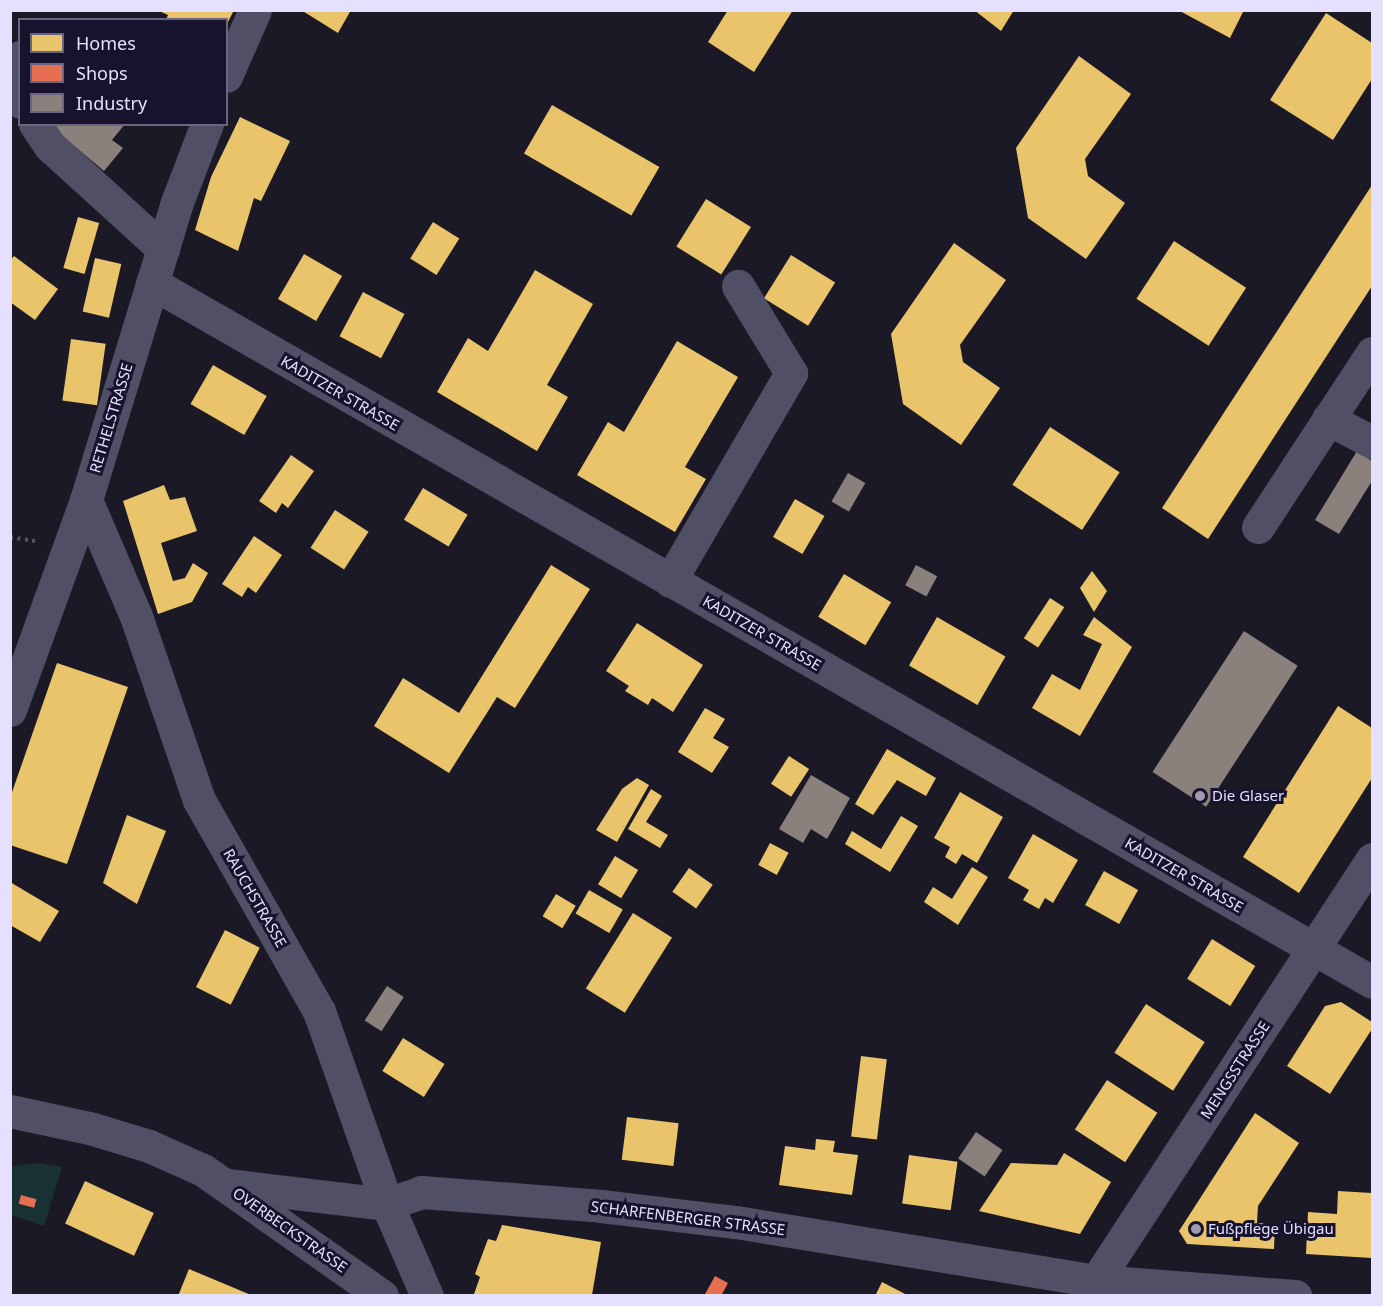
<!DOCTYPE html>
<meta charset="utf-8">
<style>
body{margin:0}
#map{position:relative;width:1383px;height:1306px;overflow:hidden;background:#1c1926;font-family:"Noto Sans",sans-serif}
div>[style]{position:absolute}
.green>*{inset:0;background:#183133}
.homes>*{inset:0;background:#e9c46a;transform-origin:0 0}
.shops>*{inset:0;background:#e76f51;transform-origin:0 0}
.industry>*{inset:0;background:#8a817c;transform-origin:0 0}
.path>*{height:4px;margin-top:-2px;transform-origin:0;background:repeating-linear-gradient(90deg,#4c5664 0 3px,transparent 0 7.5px)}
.minor>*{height:33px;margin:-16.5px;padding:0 16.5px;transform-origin:16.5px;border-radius:16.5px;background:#514f66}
.dots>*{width:16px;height:16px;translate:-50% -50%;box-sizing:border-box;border:3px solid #18132c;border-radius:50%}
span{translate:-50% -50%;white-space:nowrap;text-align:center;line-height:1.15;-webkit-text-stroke:6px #18132c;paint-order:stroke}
.street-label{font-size:15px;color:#e4e0fd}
.poi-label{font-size:15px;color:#e4e0fd}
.left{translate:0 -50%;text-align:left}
.frame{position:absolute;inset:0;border:12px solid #e4e0fd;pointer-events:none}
.legend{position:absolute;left:18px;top:18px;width:210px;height:108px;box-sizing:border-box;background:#18132c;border:2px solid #6a6580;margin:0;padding:8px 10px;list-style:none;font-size:18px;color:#e4e0fd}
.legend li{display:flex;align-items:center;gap:12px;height:30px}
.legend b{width:30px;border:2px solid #6a6580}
</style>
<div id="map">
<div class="green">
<div style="clip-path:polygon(40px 1163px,62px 1167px,44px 1226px,11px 1215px,11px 1166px)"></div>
</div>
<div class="homes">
<div style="clip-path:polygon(157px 10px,234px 10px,226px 26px,226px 20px,166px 20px,168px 15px)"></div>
<div style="clip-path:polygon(301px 10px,351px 10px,338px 33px)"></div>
<div style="clip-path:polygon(728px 10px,793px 10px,754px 72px,708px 42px)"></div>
<div style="clip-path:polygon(974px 10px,1014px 10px,1001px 31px)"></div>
<div style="clip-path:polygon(1178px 10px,1244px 10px,1230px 38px)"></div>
<div style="clip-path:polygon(1326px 13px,1372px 43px,1372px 79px,1333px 140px,1270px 100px)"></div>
<div style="clip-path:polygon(1079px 56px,1131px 94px,1085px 159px,1088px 176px,1125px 203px,1086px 259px,1028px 218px,1016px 148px)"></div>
<div style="left:552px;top:105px;width:124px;height:56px;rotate:30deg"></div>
<div style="clip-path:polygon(240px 117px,290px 141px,261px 201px,254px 198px,238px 251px,195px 230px,211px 177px)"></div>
<div style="clip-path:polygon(1372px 185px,1372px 286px,1208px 539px,1162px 508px)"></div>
<div style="left:706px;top:199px;width:53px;height:56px;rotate:32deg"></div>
<div style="left:78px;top:217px;width:22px;height:53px;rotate:16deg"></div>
<div style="left:433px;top:222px;width:31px;height:43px;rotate:32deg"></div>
<div style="left:1174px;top:241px;width:86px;height:69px;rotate:33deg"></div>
<div style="clip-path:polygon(954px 243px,1006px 280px,960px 345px,963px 362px,1000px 388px,961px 445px,903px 404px,891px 334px)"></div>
<div style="left:304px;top:254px;width:44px;height:52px;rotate:30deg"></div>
<div style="left:791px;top:255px;width:52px;height:51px;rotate:32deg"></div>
<div style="clip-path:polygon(14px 256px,58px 289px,35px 320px,10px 302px,10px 261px)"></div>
<div style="left:95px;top:258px;width:27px;height:55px;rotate:13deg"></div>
<div style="clip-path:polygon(535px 270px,593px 304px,547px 385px,568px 397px,537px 451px,437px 392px,468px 338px,488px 351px)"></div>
<div style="left:363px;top:292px;width:47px;height:50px;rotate:28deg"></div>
<div style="left:71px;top:339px;width:35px;height:62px;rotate:8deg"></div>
<div style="clip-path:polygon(677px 341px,738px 377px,685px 467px,706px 479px,675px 532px,577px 475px,608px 422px,624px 432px)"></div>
<div style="left:213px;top:365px;width:62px;height:45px;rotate:30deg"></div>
<div style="left:1050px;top:427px;width:83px;height:69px;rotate:33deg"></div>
<div style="clip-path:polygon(291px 455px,314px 471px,288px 508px,282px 503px,276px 513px,259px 501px)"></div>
<div style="clip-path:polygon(164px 485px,170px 500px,185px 497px,197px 531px,161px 543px,173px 581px,185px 578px,193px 563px,208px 573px,192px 602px,158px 614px,123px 501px)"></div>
<div style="left:423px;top:488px;width:52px;height:37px;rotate:31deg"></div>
<div style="left:795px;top:499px;width:34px;height:44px;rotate:30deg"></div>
<div style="left:335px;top:510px;width:40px;height:45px;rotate:33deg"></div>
<div style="clip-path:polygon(254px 536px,282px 555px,256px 593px,248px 587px,242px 597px,222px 584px)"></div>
<div style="clip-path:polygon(551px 565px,590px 589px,515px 708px,497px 697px,449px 773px,374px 726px,403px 678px,459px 713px)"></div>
<div style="clip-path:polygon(1092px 571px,1107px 591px,1094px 612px,1080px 588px)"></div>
<div style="left:844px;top:574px;width:55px;height:50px;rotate:31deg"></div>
<div style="left:1050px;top:598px;width:17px;height:48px;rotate:33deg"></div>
<div style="left:937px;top:617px;width:79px;height:56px;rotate:30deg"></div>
<div style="clip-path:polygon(1094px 617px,1132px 647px,1080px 736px,1032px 708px,1052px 674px,1080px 690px,1102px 644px,1083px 635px)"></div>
<div style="clip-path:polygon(637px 623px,703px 665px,673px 712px,652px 698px,648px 705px,625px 691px,629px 686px,606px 671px)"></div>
<div style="clip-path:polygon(57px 663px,128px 687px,67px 864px,10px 845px,10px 798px)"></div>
<div style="clip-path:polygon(1338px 706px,1372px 728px,1372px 778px,1299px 893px,1243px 857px)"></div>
<div style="clip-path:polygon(705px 708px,725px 719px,713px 738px,729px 747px,712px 773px,678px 752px)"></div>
<div style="clip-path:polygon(887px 749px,936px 778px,926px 796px,897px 780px,873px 815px,855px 804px)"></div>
<div style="left:789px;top:756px;width:24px;height:33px;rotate:33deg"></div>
<div style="clip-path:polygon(637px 778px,649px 785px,617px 842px,596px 830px,622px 789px)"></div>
<div style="clip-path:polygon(651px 789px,662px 796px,646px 822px,668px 835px,660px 848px,628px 829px)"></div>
<div style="clip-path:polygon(960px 792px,1003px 817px,977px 863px,962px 854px,956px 864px,945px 857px,950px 847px,934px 838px)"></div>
<div style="clip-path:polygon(127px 815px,166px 831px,137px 904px,103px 883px)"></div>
<div style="clip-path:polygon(901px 816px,918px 826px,890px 872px,845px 844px,852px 831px,881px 849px)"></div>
<div style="clip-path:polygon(1033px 834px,1078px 860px,1053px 903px,1045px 898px,1039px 909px,1023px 900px,1029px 890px,1008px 878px)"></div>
<div style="left:770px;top:843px;width:21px;height:25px;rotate:28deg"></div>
<div style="left:615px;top:856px;width:27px;height:33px;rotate:31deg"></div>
<div style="clip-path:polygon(972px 867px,988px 877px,958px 925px,924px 902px,933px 887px,952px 899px)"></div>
<div style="left:689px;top:868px;width:29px;height:29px;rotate:35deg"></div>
<div style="left:1104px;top:871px;width:39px;height:39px;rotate:29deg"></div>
<div style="clip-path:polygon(10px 882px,59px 911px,40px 942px,10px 925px)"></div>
<div style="left:589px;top:890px;width:39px;height:27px;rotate:30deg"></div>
<div style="left:556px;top:894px;width:23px;height:26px;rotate:31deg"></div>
<div style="left:633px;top:913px;width:46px;height:89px;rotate:32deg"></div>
<div style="left:225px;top:930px;width:39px;height:64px;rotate:27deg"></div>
<div style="left:1212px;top:939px;width:51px;height:47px;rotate:32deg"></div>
<div style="clip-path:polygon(1341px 1002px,1372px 1022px,1372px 1029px,1330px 1094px,1287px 1066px,1325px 1006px)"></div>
<div style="left:1146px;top:1004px;width:70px;height:58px;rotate:33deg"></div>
<div style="left:403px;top:1038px;width:49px;height:39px;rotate:32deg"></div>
<div style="left:861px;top:1056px;width:26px;height:81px;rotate:7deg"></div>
<div style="left:1107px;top:1080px;width:60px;height:59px;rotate:33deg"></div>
<div style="clip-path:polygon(1255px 1113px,1299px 1143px,1258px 1206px,1257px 1223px,1275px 1224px,1274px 1249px,1187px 1244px,1179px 1231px)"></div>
<div style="left:627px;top:1117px;width:52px;height:43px;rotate:7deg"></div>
<div style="clip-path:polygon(816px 1139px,835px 1141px,833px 1152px,858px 1155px,852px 1195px,779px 1185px,785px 1146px,815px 1150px)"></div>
<div style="clip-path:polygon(1064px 1153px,1111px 1182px,1080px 1234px,979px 1211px,1011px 1163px,1057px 1165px)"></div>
<div style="left:909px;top:1155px;width:49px;height:49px;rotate:8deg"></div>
<div style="left:85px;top:1181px;width:76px;height:47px;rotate:25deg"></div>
<div style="clip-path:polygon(1338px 1191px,1372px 1193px,1372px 1258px,1306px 1254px,1308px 1212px,1337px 1214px)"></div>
<div style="clip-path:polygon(502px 1225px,601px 1242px,592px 1295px,474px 1294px,480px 1277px,475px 1274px,488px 1239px,496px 1241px)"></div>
<div style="clip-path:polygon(189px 1269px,251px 1295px,251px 1296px,178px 1296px)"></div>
<div style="clip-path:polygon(882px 1282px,909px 1296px,875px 1296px)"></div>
</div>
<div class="shops">
<div style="left:21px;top:1195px;width:16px;height:9px;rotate:15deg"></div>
<div style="clip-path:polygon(715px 1276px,728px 1283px,721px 1296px,704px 1296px)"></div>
</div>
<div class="industry">
<div style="clip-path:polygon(48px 124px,125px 124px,112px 140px,123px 148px,104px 171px)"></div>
<div style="clip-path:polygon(1357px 451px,1372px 461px,1372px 481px,1339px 534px,1315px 520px)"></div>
<div style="left:848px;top:473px;width:20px;height:33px;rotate:30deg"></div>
<div style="left:916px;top:565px;width:24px;height:23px;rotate:28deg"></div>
<div style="left:1244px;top:631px;width:64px;height:168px;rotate:33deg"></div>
<div style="clip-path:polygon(811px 775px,850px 798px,827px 839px,811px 829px,803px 843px,779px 829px)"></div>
<div style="left:387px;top:986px;width:20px;height:41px;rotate:33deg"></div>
<div style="left:976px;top:1132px;width:32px;height:32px;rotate:34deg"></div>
</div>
<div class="path">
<div style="left:10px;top:537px;width:26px;rotate:9deg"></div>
</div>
<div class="minor">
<div style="left:10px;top:63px;width:12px;rotate:-31deg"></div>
<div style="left:226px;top:76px;width:72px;rotate:-66.3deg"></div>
<div style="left:10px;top:88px;width:17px;rotate:54deg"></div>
<div style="left:35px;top:124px;width:27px;rotate:56deg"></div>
<div style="left:50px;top:146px;width:153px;rotate:42.3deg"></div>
<div style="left:152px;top:283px;width:1406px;rotate:29.81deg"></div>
<div style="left:1328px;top:419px;width:50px;rotate:27.6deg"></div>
<div style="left:86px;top:500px;width:126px;rotate:66.7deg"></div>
<div style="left:136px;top:616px;width:194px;rotate:71.1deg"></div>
<div style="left:199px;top:800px;width:243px;rotate:60.4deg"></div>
<div style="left:319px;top:1011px;width:205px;rotate:70.6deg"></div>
<div style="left:387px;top:1204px;width:100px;rotate:66.5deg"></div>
<div style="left:1258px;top:527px;width:208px;rotate:-56.8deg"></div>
<div style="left:670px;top:581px;width:241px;rotate:-59.8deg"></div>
<div style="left:791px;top:373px;width:102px;rotate:-121.3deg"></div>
<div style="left:10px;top:710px;width:223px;rotate:-70.1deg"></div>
<div style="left:86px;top:500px;width:308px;rotate:-73deg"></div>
<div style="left:176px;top:205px;width:87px;rotate:-69.1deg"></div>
<div style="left:10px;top:1111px;width:85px;rotate:12.2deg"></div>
<div style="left:93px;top:1129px;width:59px;rotate:16.9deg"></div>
<div style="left:149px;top:1146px;width:59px;rotate:24deg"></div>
<div style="left:203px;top:1170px;width:219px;rotate:35.1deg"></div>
<div style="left:227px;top:1185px;width:161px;rotate:6.8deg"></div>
<div style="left:387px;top:1204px;width:36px;rotate:-19deg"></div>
<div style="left:421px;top:1192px;width:181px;rotate:4.4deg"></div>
<div style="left:601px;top:1206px;width:136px;rotate:6.8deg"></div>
<div style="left:736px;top:1222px;width:365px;rotate:9.3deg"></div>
<div style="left:1096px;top:1281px;width:200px;rotate:4.3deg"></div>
<div style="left:1096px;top:1281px;width:504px;rotate:-56.81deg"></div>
</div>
<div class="dots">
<div style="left:1200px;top:796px;background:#9e9ab2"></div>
<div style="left:1196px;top:1229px;background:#9e9ab2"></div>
</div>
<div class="street-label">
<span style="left:340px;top:393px;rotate:30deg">KADITZER STRASSE</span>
<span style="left:111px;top:418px;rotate:-73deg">RETHELSTRASSE</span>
<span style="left:762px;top:633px;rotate:30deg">KADITZER STRASSE</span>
<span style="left:1184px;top:875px;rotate:30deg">KADITZER STRASSE</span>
<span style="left:255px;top:898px;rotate:60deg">RAUCHSTRASSE</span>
<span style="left:1235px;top:1070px;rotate:-57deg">MENGSSTRASSE</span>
<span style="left:688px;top:1218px;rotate:7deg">SCHARFENBERGER STRASSE</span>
<span style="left:290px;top:1230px;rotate:35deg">OVERBECKSTRASSE</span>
</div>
<div class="poi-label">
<span class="left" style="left:1212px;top:796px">Die Glaser</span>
<span class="left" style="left:1208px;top:1229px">Fußpflege Übigau</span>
</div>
<div class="frame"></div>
<ul class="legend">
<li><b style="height:16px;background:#e9c46a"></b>Homes</li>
<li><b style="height:16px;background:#e76f51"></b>Shops</li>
<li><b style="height:16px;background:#8a817c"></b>Industry</li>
</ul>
</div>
